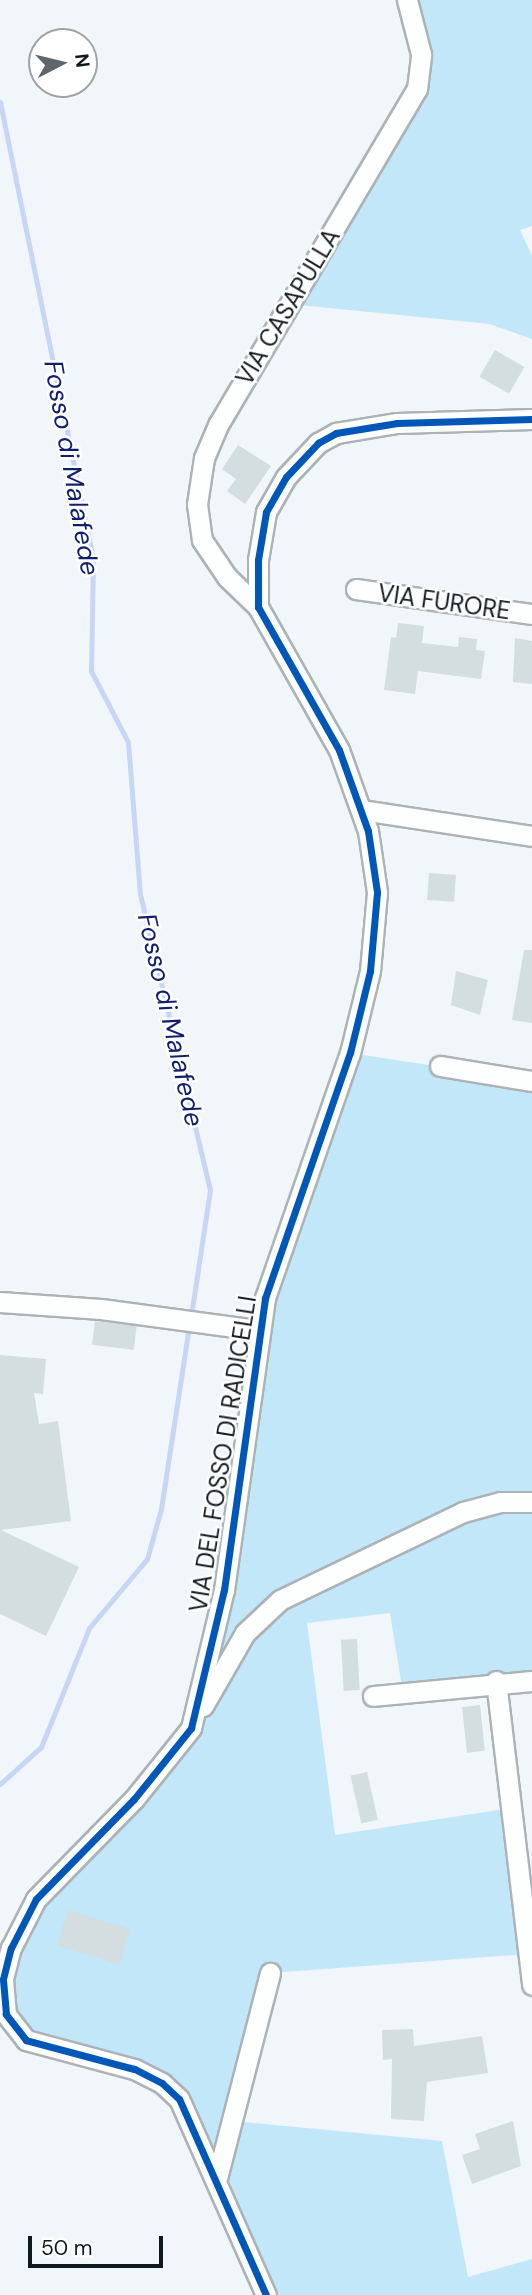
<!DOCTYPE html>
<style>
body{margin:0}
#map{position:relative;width:532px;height:2295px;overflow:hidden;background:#f0f6fa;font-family:"DM Sans",sans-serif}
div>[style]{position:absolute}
.green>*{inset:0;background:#c2e7f9}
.stream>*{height:5px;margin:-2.5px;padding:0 2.5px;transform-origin:2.5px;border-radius:2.5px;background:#c7d6f5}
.building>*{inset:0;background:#d4dde0;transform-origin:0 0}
.roads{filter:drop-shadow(2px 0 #acb3b7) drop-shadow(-2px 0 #acb3b7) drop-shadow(0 2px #acb3b7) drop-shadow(0 -2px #acb3b7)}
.street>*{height:19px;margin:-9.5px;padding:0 9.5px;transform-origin:9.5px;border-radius:9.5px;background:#fdfefe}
.cycleway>*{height:7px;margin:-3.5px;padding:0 3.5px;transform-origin:3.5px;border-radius:3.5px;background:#0057b8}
span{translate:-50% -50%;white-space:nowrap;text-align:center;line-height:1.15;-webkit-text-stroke:5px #fff;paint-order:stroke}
.street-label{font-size:24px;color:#10191e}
.water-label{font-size:26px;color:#0f1f6d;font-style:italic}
.north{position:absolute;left:28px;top:28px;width:70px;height:70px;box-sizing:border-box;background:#fff;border:2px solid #9fa3a5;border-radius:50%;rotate:83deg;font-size:19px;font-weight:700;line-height:28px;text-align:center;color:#10191e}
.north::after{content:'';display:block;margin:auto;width:24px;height:32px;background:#5e666b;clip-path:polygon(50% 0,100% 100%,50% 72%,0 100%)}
.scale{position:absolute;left:28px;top:2236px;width:135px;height:32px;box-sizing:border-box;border:4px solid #10191e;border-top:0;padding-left:9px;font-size:21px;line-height:24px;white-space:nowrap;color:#10191e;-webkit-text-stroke:5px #fff;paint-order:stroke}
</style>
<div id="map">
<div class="green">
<div style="clip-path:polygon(407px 0,532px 0,532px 226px,520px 230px,532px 256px,532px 339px,490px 324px,289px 304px,421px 78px)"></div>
<div style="clip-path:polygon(350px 1053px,532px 1081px,532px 1681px,403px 1693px,390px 1613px,307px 1623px,335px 1835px,511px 1808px,528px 1954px,270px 1973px,233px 2121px,442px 2141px,468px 2277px,532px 2259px,532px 2295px,256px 2295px,178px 2083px,102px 2059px,37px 2045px,4px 2005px,24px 1921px,191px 1728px,220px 1609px,257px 1330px)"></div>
</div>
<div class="stream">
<div style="left:0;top:102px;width:466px;rotate:78.5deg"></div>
<div style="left:93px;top:559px;width:112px;rotate:91deg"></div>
<div style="left:91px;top:671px;width:80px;rotate:62.5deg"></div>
<div style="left:128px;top:742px;width:152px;rotate:85.5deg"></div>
<div style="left:140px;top:894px;width:304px;rotate:76.7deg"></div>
<div style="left:210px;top:1190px;width:127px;rotate:98.6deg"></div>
<div style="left:0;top:1784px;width:55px;rotate:-42.1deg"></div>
<div style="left:41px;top:1747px;width:128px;rotate:-68deg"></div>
<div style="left:89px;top:1628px;width:90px;rotate:-50deg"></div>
<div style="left:147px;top:1559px;width:52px;rotate:-74.4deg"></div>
<div style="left:161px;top:1509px;width:185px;rotate:-81.3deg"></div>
</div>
<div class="building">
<div style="left:495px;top:350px;width:34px;height:31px;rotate:30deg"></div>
<div style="clip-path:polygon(238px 445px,271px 466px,245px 504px,227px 491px,236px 479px,222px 469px)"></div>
<div style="clip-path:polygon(398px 623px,424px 626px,422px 643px,458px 647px,459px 637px,477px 639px,476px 650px,485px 651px,481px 679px,418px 671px,415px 694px,384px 690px,391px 637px,396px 638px)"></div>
<div style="clip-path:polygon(515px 638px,532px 641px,532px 684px,513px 682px)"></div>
<div style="left:429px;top:873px;width:27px;height:27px;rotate:4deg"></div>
<div style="clip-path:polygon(524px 950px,532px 950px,532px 1023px,512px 1020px)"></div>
<div style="clip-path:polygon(456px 971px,488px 980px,480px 1015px,451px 1005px)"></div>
<div style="left:95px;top:1321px;width:42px;height:24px;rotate:7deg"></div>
<div style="clip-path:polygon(0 1355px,46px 1359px,43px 1394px,34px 1393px,39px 1424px,58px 1421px,71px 1521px,1px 1530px,79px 1567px,46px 1636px,0 1614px)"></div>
<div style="left:357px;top:1639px;width:51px;height:16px;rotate:87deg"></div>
<div style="left:480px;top:1705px;width:46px;height:18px;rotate:84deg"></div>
<div style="left:367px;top:1772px;width:49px;height:17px;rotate:77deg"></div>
<div style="left:68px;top:1910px;width:65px;height:37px;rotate:17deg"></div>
<div style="clip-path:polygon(413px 2029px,414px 2046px,482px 2036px,488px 2073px,427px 2082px,424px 2121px,391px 2119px,392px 2059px,383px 2060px,382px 2030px)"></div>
<div style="clip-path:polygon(513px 2121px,521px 2166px,472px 2184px,462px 2155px,480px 2149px,475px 2134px)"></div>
</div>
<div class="roads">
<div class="street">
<div style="left:356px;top:589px;width:178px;rotate:8.1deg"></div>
<div style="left:258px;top:607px;width:43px;rotate:-135.9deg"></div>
<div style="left:227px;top:577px;width:45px;rotate:-124deg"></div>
<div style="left:202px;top:540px;width:36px;rotate:-98deg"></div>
<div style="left:197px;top:504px;width:47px;rotate:-81.3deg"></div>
<div style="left:204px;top:458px;width:36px;rotate:-67deg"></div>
<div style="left:218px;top:425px;width:391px;rotate:-59.4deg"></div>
<div style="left:417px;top:89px;width:35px;rotate:-83deg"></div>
<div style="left:421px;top:54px;width:56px;rotate:-104.5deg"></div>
<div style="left:362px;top:810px;width:172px;rotate:8.7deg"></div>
<div style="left:440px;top:1066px;width:93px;rotate:9.3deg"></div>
<div style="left:0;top:1302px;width:101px;rotate:4deg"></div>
<div style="left:101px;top:1309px;width:157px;rotate:7.7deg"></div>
<div style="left:496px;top:1681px;width:306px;rotate:83.2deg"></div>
<div style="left:373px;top:1696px;width:160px;rotate:-5.4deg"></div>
<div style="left:203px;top:1706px;width:84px;rotate:-60.1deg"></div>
<div style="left:245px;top:1633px;width:48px;rotate:-43.3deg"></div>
<div style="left:280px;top:1600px;width:203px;rotate:-25.7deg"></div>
<div style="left:463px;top:1512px;width:38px;rotate:-15deg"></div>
<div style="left:500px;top:1502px;width:32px"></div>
<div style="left:217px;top:2178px;width:212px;rotate:-75.5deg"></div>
<div style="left:266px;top:2295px;width:214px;rotate:-113.9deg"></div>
<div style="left:179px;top:2099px;width:23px;rotate:-137deg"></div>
<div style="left:162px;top:2083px;width:31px;rotate:-153deg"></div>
<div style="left:134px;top:2069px;width:112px;rotate:-165deg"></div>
<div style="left:26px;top:2040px;width:33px;rotate:-128deg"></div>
<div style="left:6px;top:2014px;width:35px;rotate:-95deg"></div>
<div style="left:3px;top:1979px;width:32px;rotate:-76deg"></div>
<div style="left:11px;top:1948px;width:55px;rotate:-63deg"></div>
<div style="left:36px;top:1899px;width:140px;rotate:-45.6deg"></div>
<div style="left:134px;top:1799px;width:91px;rotate:-51.2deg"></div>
<div style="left:191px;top:1728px;width:142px;rotate:-76.6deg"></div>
<div style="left:224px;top:1590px;width:295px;rotate:-82deg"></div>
<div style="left:265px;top:1298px;width:259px;rotate:-70.9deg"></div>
<div style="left:350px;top:1053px;width:84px;rotate:-76.3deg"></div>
<div style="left:370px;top:971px;width:79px;rotate:-84.9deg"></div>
<div style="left:377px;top:892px;width:62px;rotate:-98.4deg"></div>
<div style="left:368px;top:831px;width:86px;rotate:-109.7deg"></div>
<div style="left:339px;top:750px;width:164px;rotate:-119.5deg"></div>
<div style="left:258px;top:607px;width:47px;rotate:-90deg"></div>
<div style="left:258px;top:560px;width:49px;rotate:-80.5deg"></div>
<div style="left:266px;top:512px;width:40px;rotate:-60.3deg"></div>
<div style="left:286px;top:477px;width:47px;rotate:-46.7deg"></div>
<div style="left:318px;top:443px;width:21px;rotate:-29deg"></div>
<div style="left:336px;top:433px;width:62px;rotate:-9.3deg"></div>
<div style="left:397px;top:423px;width:135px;rotate:-1.7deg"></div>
</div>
</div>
<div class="cycleway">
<div style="left:266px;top:2295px;width:214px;rotate:-113.9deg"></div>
<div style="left:179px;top:2099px;width:23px;rotate:-137deg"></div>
<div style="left:162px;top:2083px;width:31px;rotate:-153deg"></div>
<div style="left:134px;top:2069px;width:112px;rotate:-165deg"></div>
<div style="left:26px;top:2040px;width:33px;rotate:-128deg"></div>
<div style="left:6px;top:2014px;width:35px;rotate:-95deg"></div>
<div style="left:3px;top:1979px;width:32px;rotate:-76deg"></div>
<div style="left:11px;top:1948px;width:55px;rotate:-63deg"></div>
<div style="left:36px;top:1899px;width:140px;rotate:-45.6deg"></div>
<div style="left:134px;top:1799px;width:91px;rotate:-51.2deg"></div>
<div style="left:191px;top:1728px;width:142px;rotate:-76.6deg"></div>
<div style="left:224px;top:1590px;width:295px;rotate:-82deg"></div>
<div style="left:265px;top:1298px;width:259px;rotate:-70.9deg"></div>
<div style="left:350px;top:1053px;width:84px;rotate:-76.3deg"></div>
<div style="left:370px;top:971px;width:79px;rotate:-84.9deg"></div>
<div style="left:377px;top:892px;width:62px;rotate:-98.4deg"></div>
<div style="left:368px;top:831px;width:86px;rotate:-109.7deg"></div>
<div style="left:339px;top:750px;width:164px;rotate:-119.5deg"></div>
<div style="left:258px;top:607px;width:47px;rotate:-90deg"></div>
<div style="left:258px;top:560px;width:49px;rotate:-80.5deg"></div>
<div style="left:266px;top:512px;width:40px;rotate:-60.3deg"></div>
<div style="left:286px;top:477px;width:47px;rotate:-46.7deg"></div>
<div style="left:318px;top:443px;width:21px;rotate:-29deg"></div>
<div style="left:336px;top:433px;width:62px;rotate:-9.3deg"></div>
<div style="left:397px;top:423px;width:135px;rotate:-1.7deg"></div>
</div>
<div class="street-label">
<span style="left:288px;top:307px;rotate:-59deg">VIA CASAPULLA</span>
<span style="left:444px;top:602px;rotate:8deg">VIA FURORE</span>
<span style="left:223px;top:1454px;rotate:-81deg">VIA DEL FOSSO DI RADICELLI</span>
</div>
<div class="water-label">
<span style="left:71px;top:468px;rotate:80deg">Fosso di Malafede</span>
<span style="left:170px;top:1020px;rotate:77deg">Fosso di Malafede</span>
</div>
<div class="north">N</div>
<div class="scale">50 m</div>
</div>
